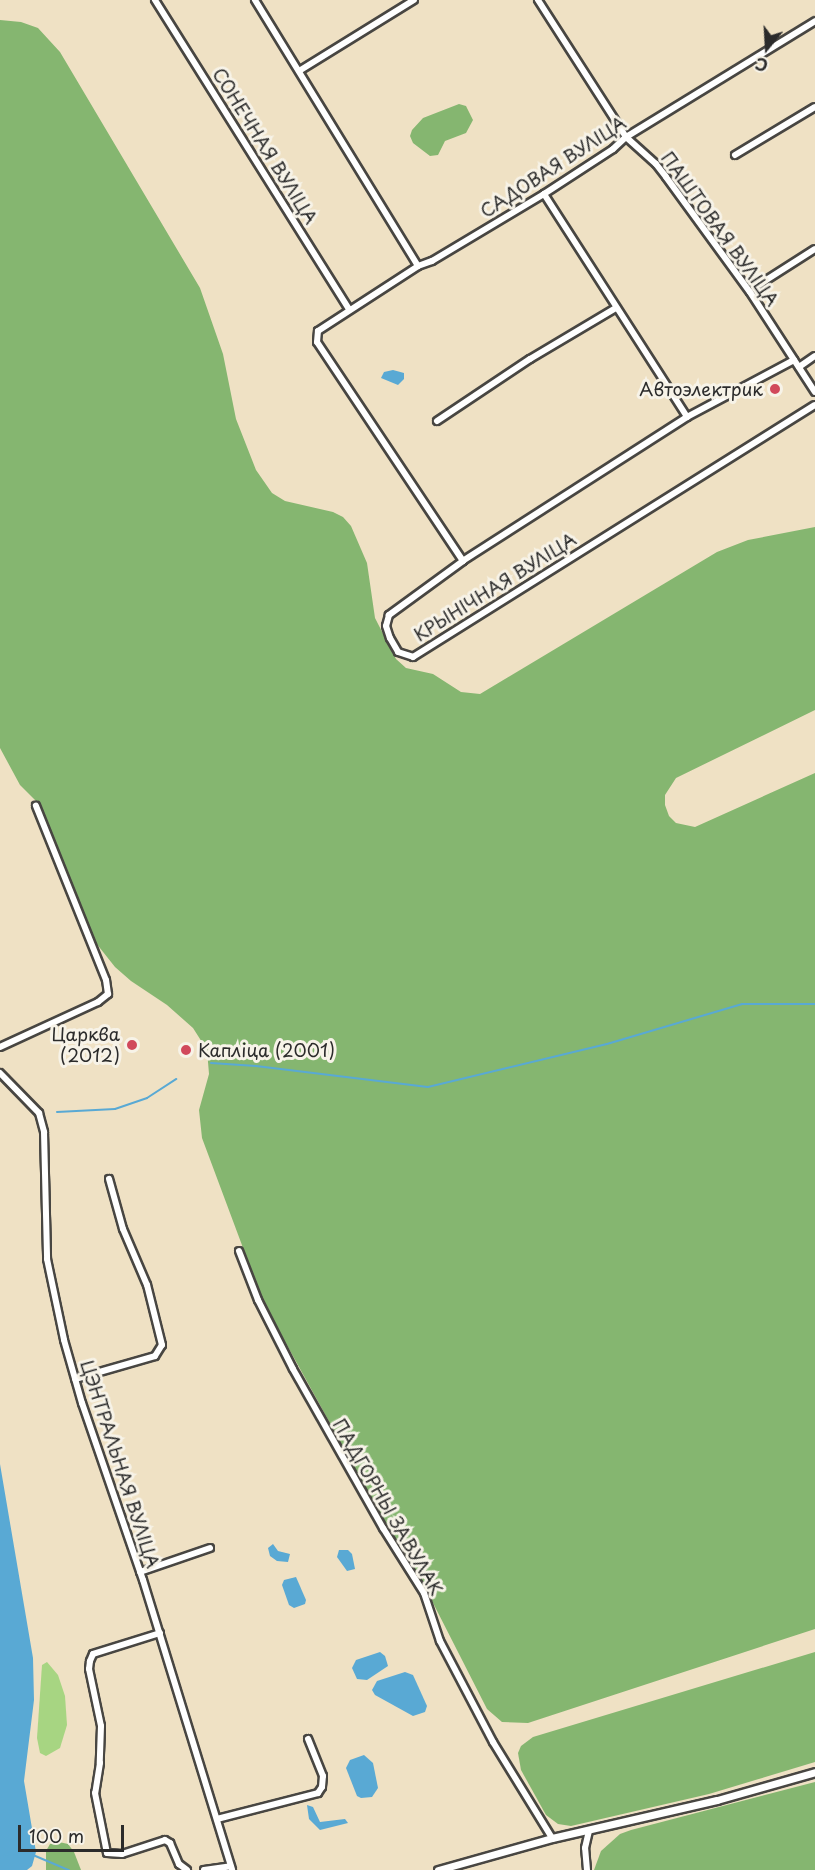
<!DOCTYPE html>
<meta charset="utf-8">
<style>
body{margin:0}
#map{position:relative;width:815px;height:1870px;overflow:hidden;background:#efe1c4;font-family:"Playpen Sans",sans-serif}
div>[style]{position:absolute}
.green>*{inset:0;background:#a7d582}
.forest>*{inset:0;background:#85b670}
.water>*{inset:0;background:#59a9d4}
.stream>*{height:2px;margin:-1px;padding:0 1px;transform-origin:1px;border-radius:1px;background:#59a9d4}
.roads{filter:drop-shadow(2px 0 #484642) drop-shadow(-2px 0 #484642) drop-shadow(0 2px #484642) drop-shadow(0 -2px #484642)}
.minor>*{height:6px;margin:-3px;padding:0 3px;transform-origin:3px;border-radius:3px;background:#fff}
.tertiary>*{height:7px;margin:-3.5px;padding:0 3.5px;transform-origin:3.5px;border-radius:3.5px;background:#fff}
.dots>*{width:16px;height:16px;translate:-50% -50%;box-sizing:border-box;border:3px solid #f7f3e8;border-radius:50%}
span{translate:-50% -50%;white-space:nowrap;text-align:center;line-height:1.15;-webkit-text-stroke:6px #f7f3e8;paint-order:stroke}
.street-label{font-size:18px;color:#2b2b2b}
.poi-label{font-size:18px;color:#2b2b2b}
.right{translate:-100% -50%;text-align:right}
.left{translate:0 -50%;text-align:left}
.north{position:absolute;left:737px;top:18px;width:60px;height:60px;-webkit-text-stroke:4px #f7f3e8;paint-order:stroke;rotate:198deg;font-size:16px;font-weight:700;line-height:24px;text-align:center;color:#2b2b2b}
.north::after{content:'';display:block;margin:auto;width:21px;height:27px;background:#2b2b2b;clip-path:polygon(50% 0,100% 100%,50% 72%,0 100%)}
.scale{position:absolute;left:18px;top:1825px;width:106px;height:27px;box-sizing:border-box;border:3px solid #2b2b2b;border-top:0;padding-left:8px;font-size:18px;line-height:21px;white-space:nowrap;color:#2b2b2b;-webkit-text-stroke:4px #f7f3e8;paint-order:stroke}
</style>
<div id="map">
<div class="green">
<div style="clip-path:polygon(47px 1662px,58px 1675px,65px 1696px,67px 1725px,60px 1748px,46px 1756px,40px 1753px,37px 1738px,42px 1665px)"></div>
</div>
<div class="forest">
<div style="clip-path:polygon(0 20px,21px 22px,38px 28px,60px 52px,200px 288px,223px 354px,236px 419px,256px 470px,272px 493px,285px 501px,333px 512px,343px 517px,351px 526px,367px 563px,375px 618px,396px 659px,406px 668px,433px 674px,461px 692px,480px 694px,717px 552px,748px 540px,815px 527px,815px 710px,676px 778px,665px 795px,665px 805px,669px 816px,676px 823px,695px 827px,815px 773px,815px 1629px,528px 1723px,502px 1722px,487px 1709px,431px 1599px,374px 1503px,277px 1327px,258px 1288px,202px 1138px,199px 1110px,209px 1074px,207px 1050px,193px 1028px,167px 1005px,131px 981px,115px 967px,92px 938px,40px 805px,20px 785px,0 748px)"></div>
<div style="clip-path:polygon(459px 104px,466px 106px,473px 120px,466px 133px,445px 141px,438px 155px,430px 156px,413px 143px,410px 136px,412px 130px,423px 118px)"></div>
<div style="clip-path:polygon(815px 1652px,815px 1762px,709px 1794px,571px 1826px,558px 1824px,546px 1815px,521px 1770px,518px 1753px,521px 1746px,533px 1737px)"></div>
<div style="clip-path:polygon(815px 1782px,815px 1870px,594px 1870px,601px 1851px,620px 1834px,631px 1830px)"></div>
<div style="clip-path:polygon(59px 1842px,68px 1844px,74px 1852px,81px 1870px,46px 1870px,46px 1851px,50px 1844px)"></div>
</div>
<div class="water">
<div style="clip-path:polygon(393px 370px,404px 373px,404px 379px,398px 385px,381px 378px,384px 372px)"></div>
<div style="clip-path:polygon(0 1464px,33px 1658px,34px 1700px,24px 1781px,36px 1852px,32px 1866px,27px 1870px,0 1870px)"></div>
<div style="clip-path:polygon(273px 1544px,278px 1551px,290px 1554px,288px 1562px,277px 1561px,270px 1556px,268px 1548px)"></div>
<div style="clip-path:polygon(339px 1550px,348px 1550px,352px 1554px,355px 1569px,347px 1571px,337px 1557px)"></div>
<div style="clip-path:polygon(296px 1577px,306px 1600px,305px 1604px,294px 1608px,289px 1605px,282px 1585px,284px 1580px)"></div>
<div style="clip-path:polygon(380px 1652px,385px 1656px,388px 1666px,367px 1680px,357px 1679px,352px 1668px,356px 1660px)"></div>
<div style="clip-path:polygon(405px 1672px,413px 1675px,427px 1706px,425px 1712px,413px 1716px,375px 1695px,372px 1690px,377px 1681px)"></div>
<div style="clip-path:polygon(364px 1755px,373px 1763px,378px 1788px,372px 1797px,361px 1798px,357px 1796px,346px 1768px,350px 1760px)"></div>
<div style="clip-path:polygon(307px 1805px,313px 1807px,320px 1822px,345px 1819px,348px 1823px,320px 1830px,309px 1819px)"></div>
</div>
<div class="stream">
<div style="left:211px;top:1063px;width:45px;rotate:3.8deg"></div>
<div style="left:256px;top:1066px;width:173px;rotate:7deg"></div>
<div style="left:428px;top:1087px;width:184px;rotate:-13.5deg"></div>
<div style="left:607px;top:1044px;width:141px;rotate:-16.5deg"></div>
<div style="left:742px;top:1004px;width:73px"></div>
<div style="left:57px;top:1112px;width:58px;rotate:-3deg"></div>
<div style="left:115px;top:1109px;width:34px;rotate:-19deg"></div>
<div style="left:147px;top:1098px;width:35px;rotate:-33deg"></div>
<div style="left:33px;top:1855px;width:39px;rotate:23deg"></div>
</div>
<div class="roads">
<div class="minor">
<div style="left:155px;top:0;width:365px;rotate:57.9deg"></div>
<div style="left:255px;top:0;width:312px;rotate:58.5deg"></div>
<div style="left:538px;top:0;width:163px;rotate:57.3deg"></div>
<div style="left:626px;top:137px;width:40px;rotate:42deg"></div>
<div style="left:656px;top:164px;width:16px;rotate:52deg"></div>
<div style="left:666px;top:177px;width:142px;rotate:53.9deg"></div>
<div style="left:750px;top:292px;width:119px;rotate:57deg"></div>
<div style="left:299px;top:71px;width:135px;rotate:-31.7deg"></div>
<div style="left:735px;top:155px;width:93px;rotate:-31deg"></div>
<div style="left:544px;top:194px;width:265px;rotate:57.3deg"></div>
<div style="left:760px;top:284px;width:65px;rotate:-32.5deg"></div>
<div style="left:794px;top:360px;width:121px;rotate:152deg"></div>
<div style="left:687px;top:417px;width:266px;rotate:147.3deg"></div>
<div style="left:463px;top:561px;width:92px;rotate:143.9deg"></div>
<div style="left:389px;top:615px;width:11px;rotate:105deg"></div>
<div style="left:386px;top:626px;width:13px;rotate:72deg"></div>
<div style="left:390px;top:638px;width:16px;rotate:60deg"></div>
<div style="left:398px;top:652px;width:16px;rotate:18deg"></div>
<div style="left:413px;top:657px;width:474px;rotate:-32.1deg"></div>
<div style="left:799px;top:367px;width:19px;rotate:-35deg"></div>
<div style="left:437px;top:421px;width:112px;rotate:-33.7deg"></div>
<div style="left:530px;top:359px;width:100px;rotate:-30.7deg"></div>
<div style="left:463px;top:561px;width:263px;rotate:-123.7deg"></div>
<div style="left:317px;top:342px;width:11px;rotate:-85deg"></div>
<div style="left:318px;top:331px;width:119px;rotate:-33deg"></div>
<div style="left:418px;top:266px;width:15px;rotate:-20deg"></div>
<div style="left:432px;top:261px;width:131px;rotate:-30.9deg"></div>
<div style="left:544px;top:194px;width:82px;rotate:-33.1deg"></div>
<div style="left:613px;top:149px;width:18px;rotate:-43deg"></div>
<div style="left:626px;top:137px;width:222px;rotate:-31.5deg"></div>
<div style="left:0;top:1047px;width:108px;rotate:-24.7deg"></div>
<div style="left:98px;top:1002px;width:13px;rotate:-39deg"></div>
<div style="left:108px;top:994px;width:14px;rotate:-98deg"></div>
<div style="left:106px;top:980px;width:188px;rotate:-111.9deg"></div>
<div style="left:0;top:1073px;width:56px;rotate:45.7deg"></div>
<div style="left:39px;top:1113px;width:20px;rotate:75deg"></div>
<div style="left:44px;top:1132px;width:127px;rotate:88.6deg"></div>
<div style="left:47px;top:1259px;width:83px;rotate:78.1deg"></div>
<div style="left:64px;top:1340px;width:66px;rotate:74.1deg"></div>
<div style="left:82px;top:1403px;width:187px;rotate:71deg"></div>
<div style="left:143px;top:1580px;width:303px;rotate:72.9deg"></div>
<div style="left:239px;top:1251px;width:53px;rotate:68.8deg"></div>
<div style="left:258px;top:1300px;width:77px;rotate:63.1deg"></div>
<div style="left:293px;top:1369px;width:183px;rotate:60.5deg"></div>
<div style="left:383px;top:1528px;width:77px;rotate:57.8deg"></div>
<div style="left:424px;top:1593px;width:51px;rotate:71.6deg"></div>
<div style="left:440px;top:1641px;width:114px;rotate:62.3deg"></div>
<div style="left:493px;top:1742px;width:113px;rotate:58.4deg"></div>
<div style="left:75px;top:1379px;width:83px;rotate:-16deg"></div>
<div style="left:155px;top:1356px;width:13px;rotate:-58deg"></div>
<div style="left:162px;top:1345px;width:62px;rotate:-104deg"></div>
<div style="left:147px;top:1285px;width:61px;rotate:-113.2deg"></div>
<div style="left:123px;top:1229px;width:52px;rotate:-105.6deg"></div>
<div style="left:140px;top:1572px;width:74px;rotate:-18.9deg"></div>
<div style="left:160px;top:1633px;width:70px;rotate:162.6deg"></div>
<div style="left:93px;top:1654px;width:8px;rotate:113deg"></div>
<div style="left:90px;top:1661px;width:8px;rotate:97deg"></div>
<div style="left:89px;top:1669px;width:58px;rotate:78.1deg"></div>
<div style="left:101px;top:1726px;width:37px;rotate:92deg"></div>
<div style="left:100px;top:1763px;width:30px;rotate:99deg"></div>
<div style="left:95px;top:1793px;width:61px;rotate:78.7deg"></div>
<div style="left:107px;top:1853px;width:15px;rotate:4deg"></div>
<div style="left:122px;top:1854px;width:45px;rotate:-18deg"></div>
<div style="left:165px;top:1840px;width:6px;rotate:31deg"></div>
<div style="left:170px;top:1843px;width:23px;rotate:67deg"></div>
<div style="left:179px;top:1864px;width:10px;rotate:37deg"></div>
<div style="left:217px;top:1819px;width:104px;rotate:-14.4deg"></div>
<div style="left:318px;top:1793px;width:7px;rotate:-56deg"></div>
<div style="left:322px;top:1787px;width:11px;rotate:-85deg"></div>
<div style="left:323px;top:1776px;width:40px;rotate:-112deg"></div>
<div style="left:204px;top:1870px;width:27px;rotate:-8deg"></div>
<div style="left:587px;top:1870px;width:22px;rotate:-95deg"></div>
<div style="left:585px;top:1848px;width:18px;rotate:-77deg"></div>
</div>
<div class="tertiary">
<div style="left:438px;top:1870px;width:118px;rotate:-15.7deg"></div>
<div style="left:552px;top:1838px;width:169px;rotate:-13deg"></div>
<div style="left:717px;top:1800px;width:102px;rotate:-15.9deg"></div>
</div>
</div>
<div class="dots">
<div style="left:775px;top:389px;background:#d1495b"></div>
<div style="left:132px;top:1045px;background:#d1495b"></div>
<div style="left:186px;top:1050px;background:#d1495b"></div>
</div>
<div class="street-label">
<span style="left:265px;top:146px;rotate:58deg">СОНЕЧНАЯ ВУЛІЦА</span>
<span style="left:553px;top:167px;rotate:-33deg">САДОВАЯ ВУЛІЦА</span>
<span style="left:720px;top:229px;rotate:54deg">ПАШТОВАЯ ВУЛІЦА</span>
<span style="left:495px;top:587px;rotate:-32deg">КРЫНІЧНАЯ ВУЛІЦА</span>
<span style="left:120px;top:1464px;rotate:72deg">ЦЭНТРАЛЬНАЯ ВУЛІЦА</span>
<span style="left:388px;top:1507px;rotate:60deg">ПАДГОРНЫ ЗАВУЛАК</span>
</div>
<div class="poi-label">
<span class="right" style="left:763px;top:389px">Автоэлектрик</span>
<span class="right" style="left:120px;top:1045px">Царква<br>(2012)</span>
<span class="left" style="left:198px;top:1050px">Капліца (2001)</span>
</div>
<div class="north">С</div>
<div class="scale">100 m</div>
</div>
